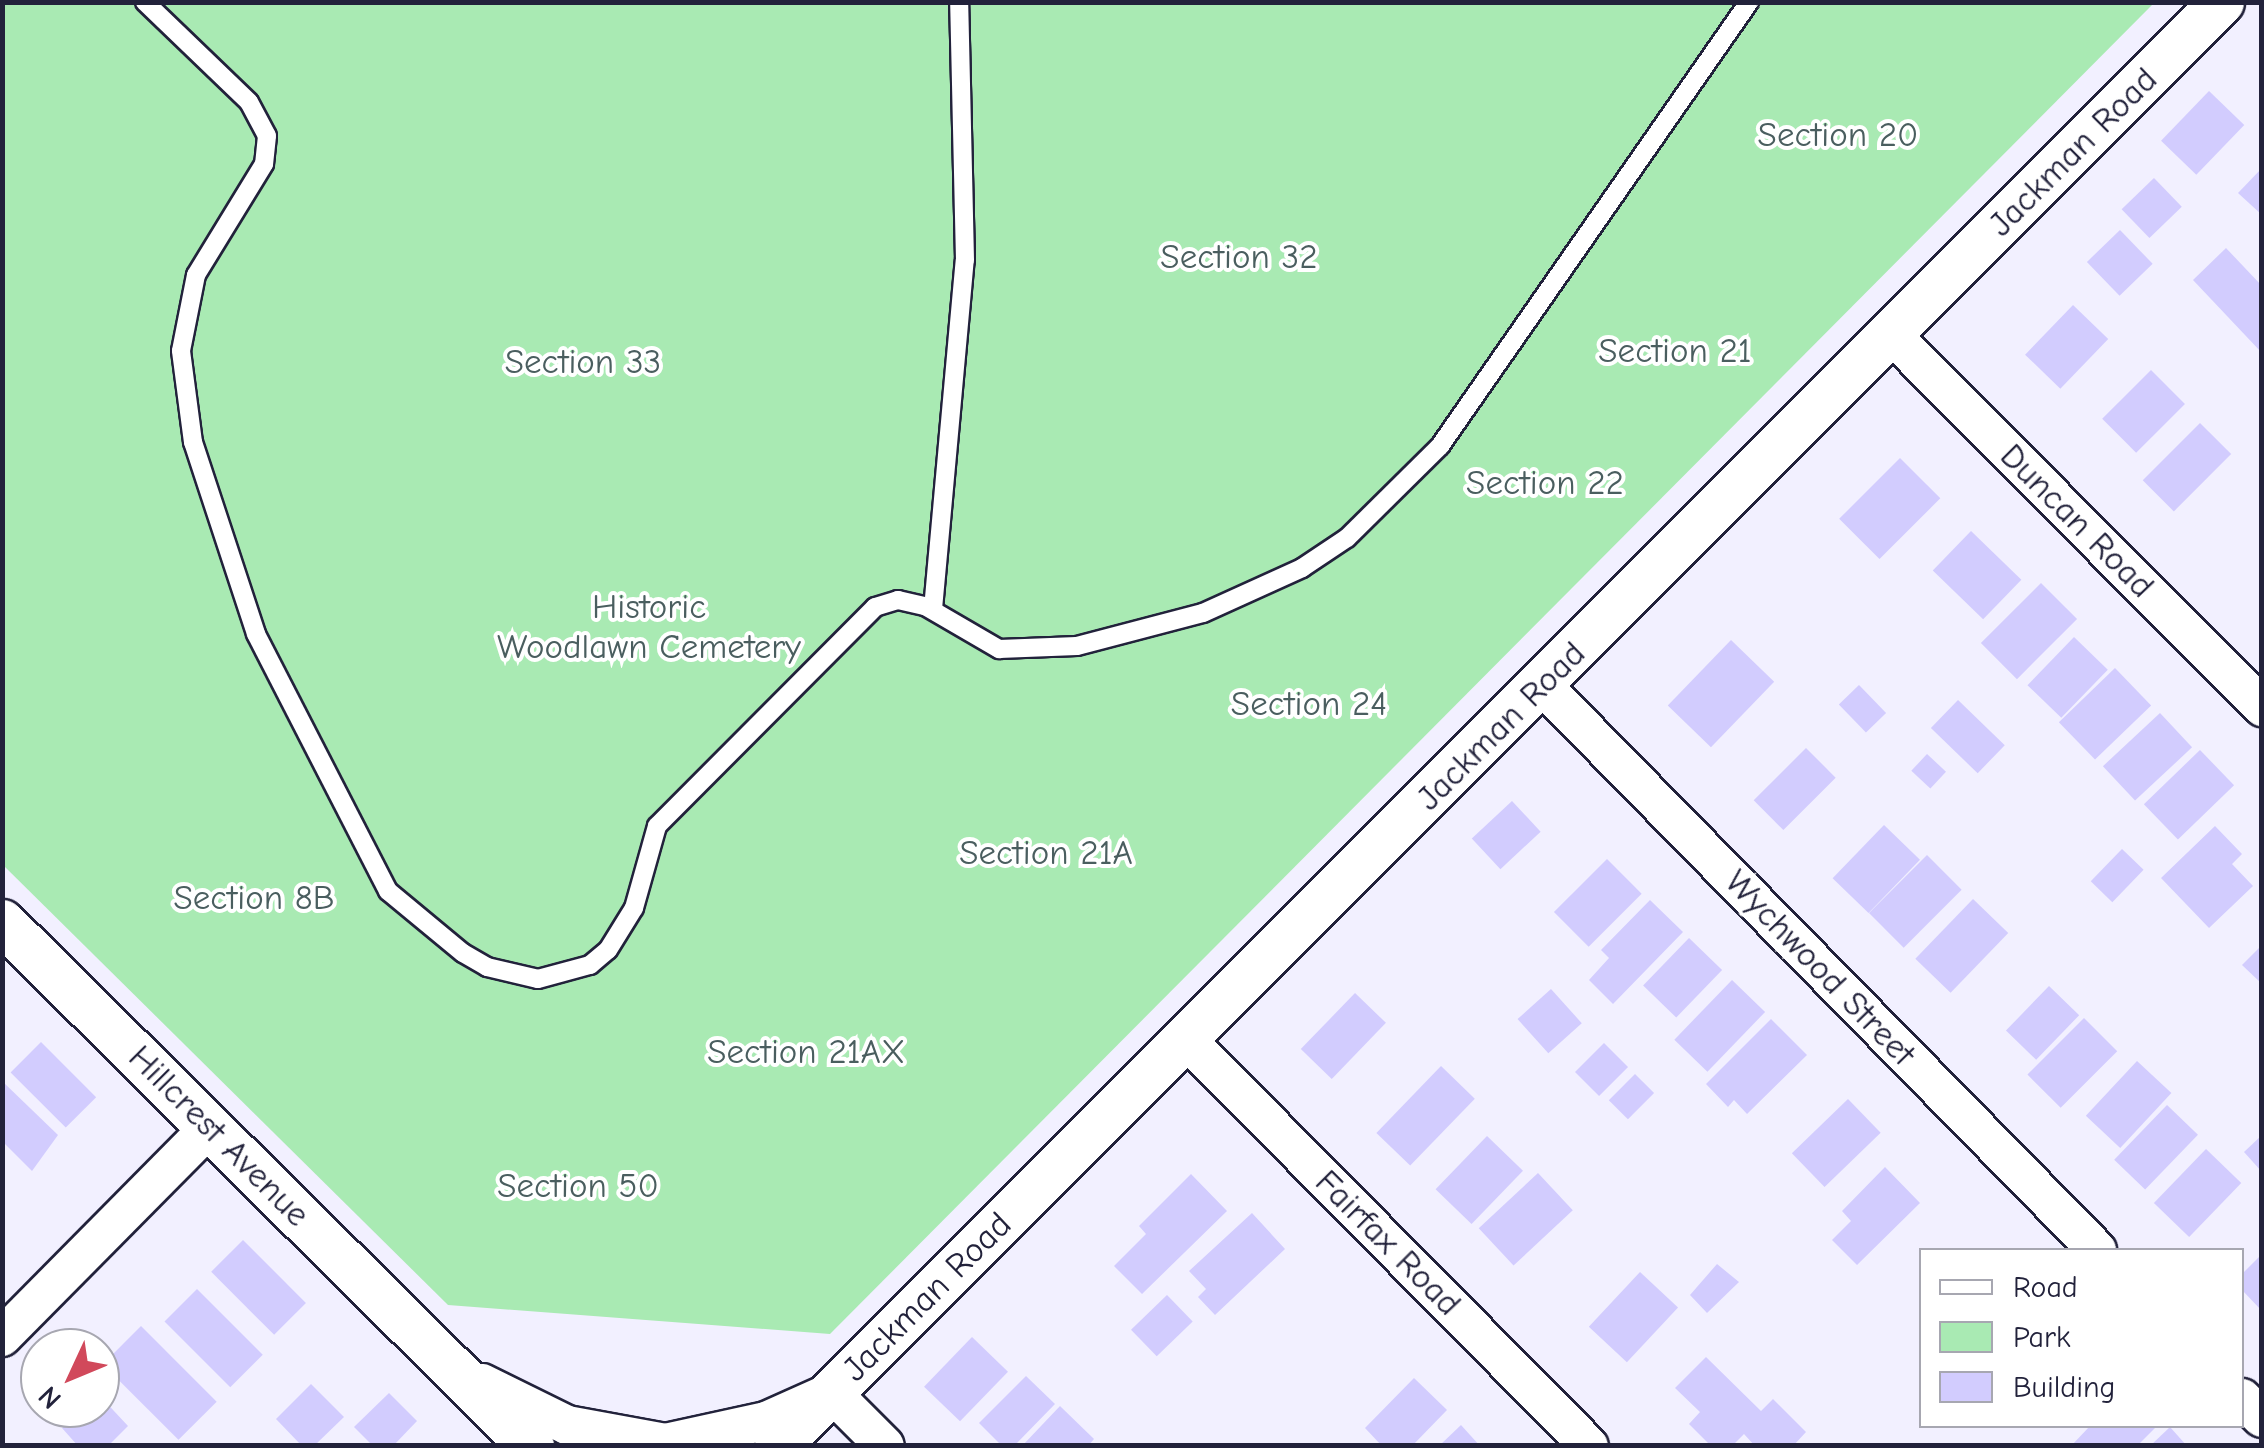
<!DOCTYPE html>
<style>
body{margin:0}
#map{position:relative;width:2264px;height:1448px;overflow:hidden;background:#f2f0ff;font-family:"Comic Neue",sans-serif}
div>[style]{position:absolute}
.green>*{inset:0;background:#a9eab3}
.building>*{inset:0;background:#d2ccfe;transform-origin:0 0}
.roads{filter:drop-shadow(2px 0 #22223b) drop-shadow(-2px 0 #22223b) drop-shadow(0 2px #22223b) drop-shadow(0 -2px #22223b)}
.service>*{height:18px;margin:-9px;padding:0 9px;transform-origin:9px;border-radius:9px;background:#fff}
.minor>*{height:38px;margin:-19px;padding:0 19px;transform-origin:19px;border-radius:19px;background:#fff}
.tertiary>*{height:45px;margin:-22.5px;padding:0 22.5px;transform-origin:22.5px;border-radius:22.5px;background:#fff}
span{translate:-50% -50%;white-space:nowrap;text-align:center;line-height:1.15;-webkit-text-stroke:8px #fff;paint-order:stroke}
.park-label{font-size:35px;color:#4a5e5f}
.street-label{font-size:35px;color:#22223b}
.frame{position:absolute;inset:0;border:5px solid #22223b;pointer-events:none}
.legend{position:absolute;left:1919px;top:1248px;width:325px;height:180px;box-sizing:border-box;background:#fff;border:2px solid #a7a7b1;margin:0;padding:12px 18px;list-style:none;font-size:30px;color:#22223b}
.legend li{display:flex;align-items:center;gap:20px;height:50px}
.legend b{width:50px;border:2px solid #a7a7b1}
.north{position:absolute;left:20px;top:1328px;width:100px;height:100px;box-sizing:border-box;background:#fff;border:2px solid #a7a7b1;border-radius:50%;rotate:226deg;font-size:28px;font-weight:700;line-height:40px;text-align:center;color:#22223b}
.north::after{content:'';display:block;margin:auto;width:35px;height:45px;background:#d1495b;clip-path:polygon(50% 0,100% 100%,50% 72%,0 100%)}
</style>
<div id="map">
<div class="green">
<div style="clip-path:polygon(2px 3px,2154px 3px,830px 1334px,448px 1305px,3px 865px)"></div>
</div>
<div class="building">
<div style="left:2209px;top:91px;width:49px;height:69px;rotate:44deg"></div>
<div style="clip-path:polygon(2262px 168px,2262px 215px,2238px 193px)"></div>
<div style="left:2154px;top:178px;width:40px;height:45px;rotate:46deg"></div>
<div style="left:2120px;top:230px;width:47px;height:46px;rotate:46deg"></div>
<div style="clip-path:polygon(2226px 248px,2262px 286px,2262px 353px,2193px 280px)"></div>
<div style="left:2073px;top:305px;width:49px;height:69px;rotate:44deg"></div>
<div style="left:2151px;top:370px;width:48px;height:69px;rotate:45deg"></div>
<div style="left:2200px;top:423px;width:44px;height:81px;rotate:45deg"></div>
<div style="left:1900px;top:458px;width:57px;height:86px;rotate:45deg"></div>
<div style="left:1971px;top:531px;width:70px;height:55px;rotate:44deg"></div>
<div style="left:2041px;top:583px;width:51px;height:85px;rotate:45deg"></div>
<div style="left:2074px;top:637px;width:47px;height:67px;rotate:44deg"></div>
<div style="left:1731px;top:640px;width:60px;height:91px;rotate:44deg"></div>
<div style="left:2115px;top:668px;width:52px;height:78px;rotate:46deg"></div>
<div style="left:1859px;top:685px;width:39px;height:28px;rotate:46deg"></div>
<div style="left:1958px;top:700px;width:65px;height:39px;rotate:44deg"></div>
<div style="left:2160px;top:713px;width:47px;height:78px;rotate:47deg"></div>
<div style="left:1806px;top:748px;width:42px;height:74px;rotate:45deg"></div>
<div style="left:2200px;top:750px;width:49px;height:78px;rotate:46deg"></div>
<div style="left:1927px;top:754px;width:26px;height:23px;rotate:43deg"></div>
<div style="left:1512px;top:801px;width:42px;height:55px;rotate:47deg"></div>
<div style="left:1884px;top:825px;width:50px;height:74px;rotate:44deg"></div>
<div style="clip-path:polygon(2215px 826px,2242px 854px,2232px 864px,2253px 886px,2209px 928px,2161px 878px)"></div>
<div style="left:2122px;top:849px;width:30px;height:45px;rotate:44deg"></div>
<div style="left:1927px;top:855px;width:49px;height:82px;rotate:45deg"></div>
<div style="left:1607px;top:859px;width:49px;height:75px;rotate:45deg"></div>
<div style="left:1973px;top:899px;width:49px;height:83px;rotate:44deg"></div>
<div style="clip-path:polygon(1650px 900px,1683px 932px,1613px 1004px,1589px 980px,1609px 958px,1601px 950px)"></div>
<div style="left:1689px;top:938px;width:46px;height:66px;rotate:44deg"></div>
<div style="clip-path:polygon(2262px 945px,2262px 984px,2242px 965px)"></div>
<div style="left:1732px;top:980px;width:46px;height:83px;rotate:44deg"></div>
<div style="left:2049px;top:986px;width:42px;height:62px;rotate:44deg"></div>
<div style="left:1551px;top:989px;width:46px;height:45px;rotate:48deg"></div>
<div style="left:1355px;top:993px;width:43px;height:78px;rotate:44deg"></div>
<div style="left:2084px;top:1018px;width:47px;height:80px;rotate:45deg"></div>
<div style="clip-path:polygon(1771px 1019px,1807px 1055px,1747px 1114px,1734px 1100px,1728px 1107px,1706px 1084px)"></div>
<div style="left:41px;top:1042px;width:78px;height:43px;rotate:45deg"></div>
<div style="left:1604px;top:1043px;width:34px;height:41px;rotate:45deg"></div>
<div style="left:2137px;top:1061px;width:47px;height:75px;rotate:43deg"></div>
<div style="left:1441px;top:1066px;width:47px;height:93px;rotate:44deg"></div>
<div style="left:1635px;top:1074px;width:27px;height:37px;rotate:45deg"></div>
<div style="clip-path:polygon(2px 1081px,58px 1135px,32px 1171px,2px 1141px)"></div>
<div style="left:1848px;top:1099px;width:47px;height:78px;rotate:46deg"></div>
<div style="left:2167px;top:1105px;width:43px;height:76px;rotate:44deg"></div>
<div style="clip-path:polygon(2262px 1135px,2262px 1172px,2244px 1152px)"></div>
<div style="left:1487px;top:1136px;width:50px;height:74px;rotate:44deg"></div>
<div style="left:2206px;top:1149px;width:49px;height:75px;rotate:44deg"></div>
<div style="clip-path:polygon(1885px 1167px,1920px 1203px,1857px 1265px,1832px 1240px,1851px 1221px,1842px 1211px)"></div>
<div style="left:1538px;top:1173px;width:51px;height:81px;rotate:47deg"></div>
<div style="clip-path:polygon(1191px 1174px,1227px 1211px,1142px 1294px,1114px 1266px,1146px 1234px,1139px 1226px)"></div>
<div style="clip-path:polygon(1252px 1213px,1285px 1249px,1215px 1315px,1198px 1297px,1206px 1289px,1189px 1271px)"></div>
<div style="left:243px;top:1240px;width:89px;height:45px;rotate:45deg"></div>
<div style="clip-path:polygon(2262px 1254px,2262px 1311px,2242px 1290px,2242px 1274px)"></div>
<div style="clip-path:polygon(1717px 1264px,1739px 1282px,1707px 1313px,1690px 1295px)"></div>
<div style="left:1640px;top:1272px;width:52px;height:75px;rotate:43deg"></div>
<div style="left:197px;top:1289px;width:93px;height:46px;rotate:45deg"></div>
<div style="left:1167px;top:1295px;width:37px;height:50px;rotate:46deg"></div>
<div style="left:141px;top:1326px;width:107px;height:54px;rotate:45deg"></div>
<div style="left:972px;top:1337px;width:50px;height:69px;rotate:44deg"></div>
<div style="clip-path:polygon(1706px 1357px,1761px 1411px,1773px 1399px,1806px 1432px,1793px 1446px,1755px 1446px,1744px 1434px,1732px 1446px,1711px 1446px,1689px 1424px,1700px 1412px,1675px 1388px)"></div>
<div style="clip-path:polygon(1026px 1376px,1055px 1404px,1014px 1446px,1002px 1446px,979px 1423px)"></div>
<div style="clip-path:polygon(1414px 1378px,1447px 1410px,1412px 1446px,1382px 1446px,1365px 1428px)"></div>
<div style="clip-path:polygon(311px 1384px,344px 1417px,314px 1446px,302px 1446px,276px 1419px)"></div>
<div style="clip-path:polygon(389px 1393px,417px 1421px,393px 1446px,373px 1446px,354px 1427px)"></div>
<div style="clip-path:polygon(100px 1396px,128px 1426px,108px 1446px,78px 1446px,62px 1428px,84px 1408px,100px 1408px)"></div>
<div style="clip-path:polygon(1060px 1406px,1094px 1439px,1088px 1446px,1022px 1446px)"></div>
<div style="clip-path:polygon(1461px 1425px,1480px 1446px,1439px 1446px)"></div>
<div style="clip-path:polygon(2090px 1426px,2157px 1426px,2137px 1446px,2071px 1446px)"></div>
<div style="clip-path:polygon(2170px 1427px,2187px 1446px,2150px 1446px)"></div>
</div>
<div class="roads">
<div class="service">
<div style="left:145px;top:2px;width:144px;rotate:43.9deg"></div>
<div style="left:249px;top:102px;width:38px;rotate:62deg"></div>
<div style="left:267px;top:136px;width:28px;rotate:96deg"></div>
<div style="left:264px;top:164px;width:130px;rotate:121.5deg"></div>
<div style="left:196px;top:275px;width:77px;rotate:101.2deg"></div>
<div style="left:181px;top:351px;width:92px;rotate:82.5deg"></div>
<div style="left:193px;top:442px;width:202px;rotate:71.8deg"></div>
<div style="left:256px;top:634px;width:289px;rotate:62.8deg"></div>
<div style="left:388px;top:891px;width:97px;rotate:39.6deg"></div>
<div style="left:463px;top:953px;width:28px;rotate:30deg"></div>
<div style="left:487px;top:967px;width:52px;rotate:13.2deg"></div>
<div style="left:538px;top:979px;width:54px;rotate:-15.1deg"></div>
<div style="left:590px;top:965px;width:23px;rotate:-40deg"></div>
<div style="left:608px;top:950px;width:49px;rotate:-58.2deg"></div>
<div style="left:634px;top:908px;width:85px;rotate:-74.3deg"></div>
<div style="left:657px;top:826px;width:309px;rotate:-45.1deg"></div>
<div style="left:875px;top:607px;width:24px;rotate:-17deg"></div>
<div style="left:898px;top:600px;width:28px;rotate:13deg"></div>
<div style="left:925px;top:606px;width:86px;rotate:30.2deg"></div>
<div style="left:999px;top:649px;width:78px;rotate:-2.2deg"></div>
<div style="left:1077px;top:646px;width:130px;rotate:-14.7deg"></div>
<div style="left:1203px;top:613px;width:109px;rotate:-24.4deg"></div>
<div style="left:1302px;top:568px;width:54px;rotate:-33.7deg"></div>
<div style="left:1347px;top:538px;width:131px;rotate:-44.7deg"></div>
<div style="left:1440px;top:446px;width:541px;rotate:-55.16deg"></div>
<div style="left:933px;top:609px;width:350px;rotate:-84.8deg"></div>
<div style="left:965px;top:260px;width:258px;rotate:-91.3deg"></div>
</div>
<div class="minor">
<div style="left:1892px;top:335px;width:525px;rotate:45.15deg"></div>
<div style="left:1542px;top:685px;width:792px;rotate:45.51deg"></div>
<div style="left:1187px;top:1040px;width:571px;rotate:45.28deg"></div>
<div style="left:2px;top:1337px;width:296px;rotate:-45.3deg"></div>
<div style="left:482px;top:1383px;width:95px;rotate:26.3deg"></div>
<div style="left:567px;top:1425px;width:100px;rotate:10.4deg"></div>
<div style="left:665px;top:1443px;width:103px;rotate:-12.3deg"></div>
<div style="left:766px;top:1421px;width:71px;rotate:-24deg"></div>
<div style="left:831px;top:1392px;width:76px;rotate:45deg"></div>
<div style="left:2242px;top:1398px;width:28px;rotate:45deg"></div>
</div>
<div class="tertiary">
<div style="left:2px;top:922px;width:745px;rotate:44.73deg"></div>
<div style="left:777px;top:1446px;width:2042px;rotate:-45deg"></div>
</div>
</div>
<div class="park-label">
<span style="left:1838px;top:135px">Section 20</span>
<span style="left:1239px;top:257px">Section 32</span>
<span style="left:1675px;top:351px">Section 21</span>
<span style="left:583px;top:362px">Section 33</span>
<span style="left:1545px;top:483px">Section 22</span>
<span style="left:649px;top:627px">Historic<br>Woodlawn Cemetery</span>
<span style="left:1309px;top:704px">Section 24</span>
<span style="left:1046px;top:853px">Section 21A</span>
<span style="left:254px;top:898px">Section 8B</span>
<span style="left:806px;top:1052px">Section 21AX</span>
<span style="left:578px;top:1186px">Section 50</span>
</div>
<div class="street-label">
<span style="left:2073px;top:152px;rotate:-45deg">Jackman Road</span>
<span style="left:2077px;top:521px;rotate:45deg">Duncan Road</span>
<span style="left:1501px;top:726px;rotate:-45deg">Jackman Road</span>
<span style="left:1820px;top:968px;rotate:46deg">Wychwood Street</span>
<span style="left:219px;top:1136px;rotate:45deg">Hillcrest Avenue</span>
<span style="left:1388px;top:1243px;rotate:45deg">Fairfax Road</span>
<span style="left:927px;top:1297px;rotate:-45deg">Jackman Road</span>
</div>
<div class="frame"></div>
<ul class="legend">
<li><b style="height:12px;background:#fff"></b>Road</li>
<li><b style="height:28px;background:#a9eab3"></b>Park</li>
<li><b style="height:28px;background:#d2ccfe"></b>Building</li>
</ul>
<div class="north">N</div>
</div>
